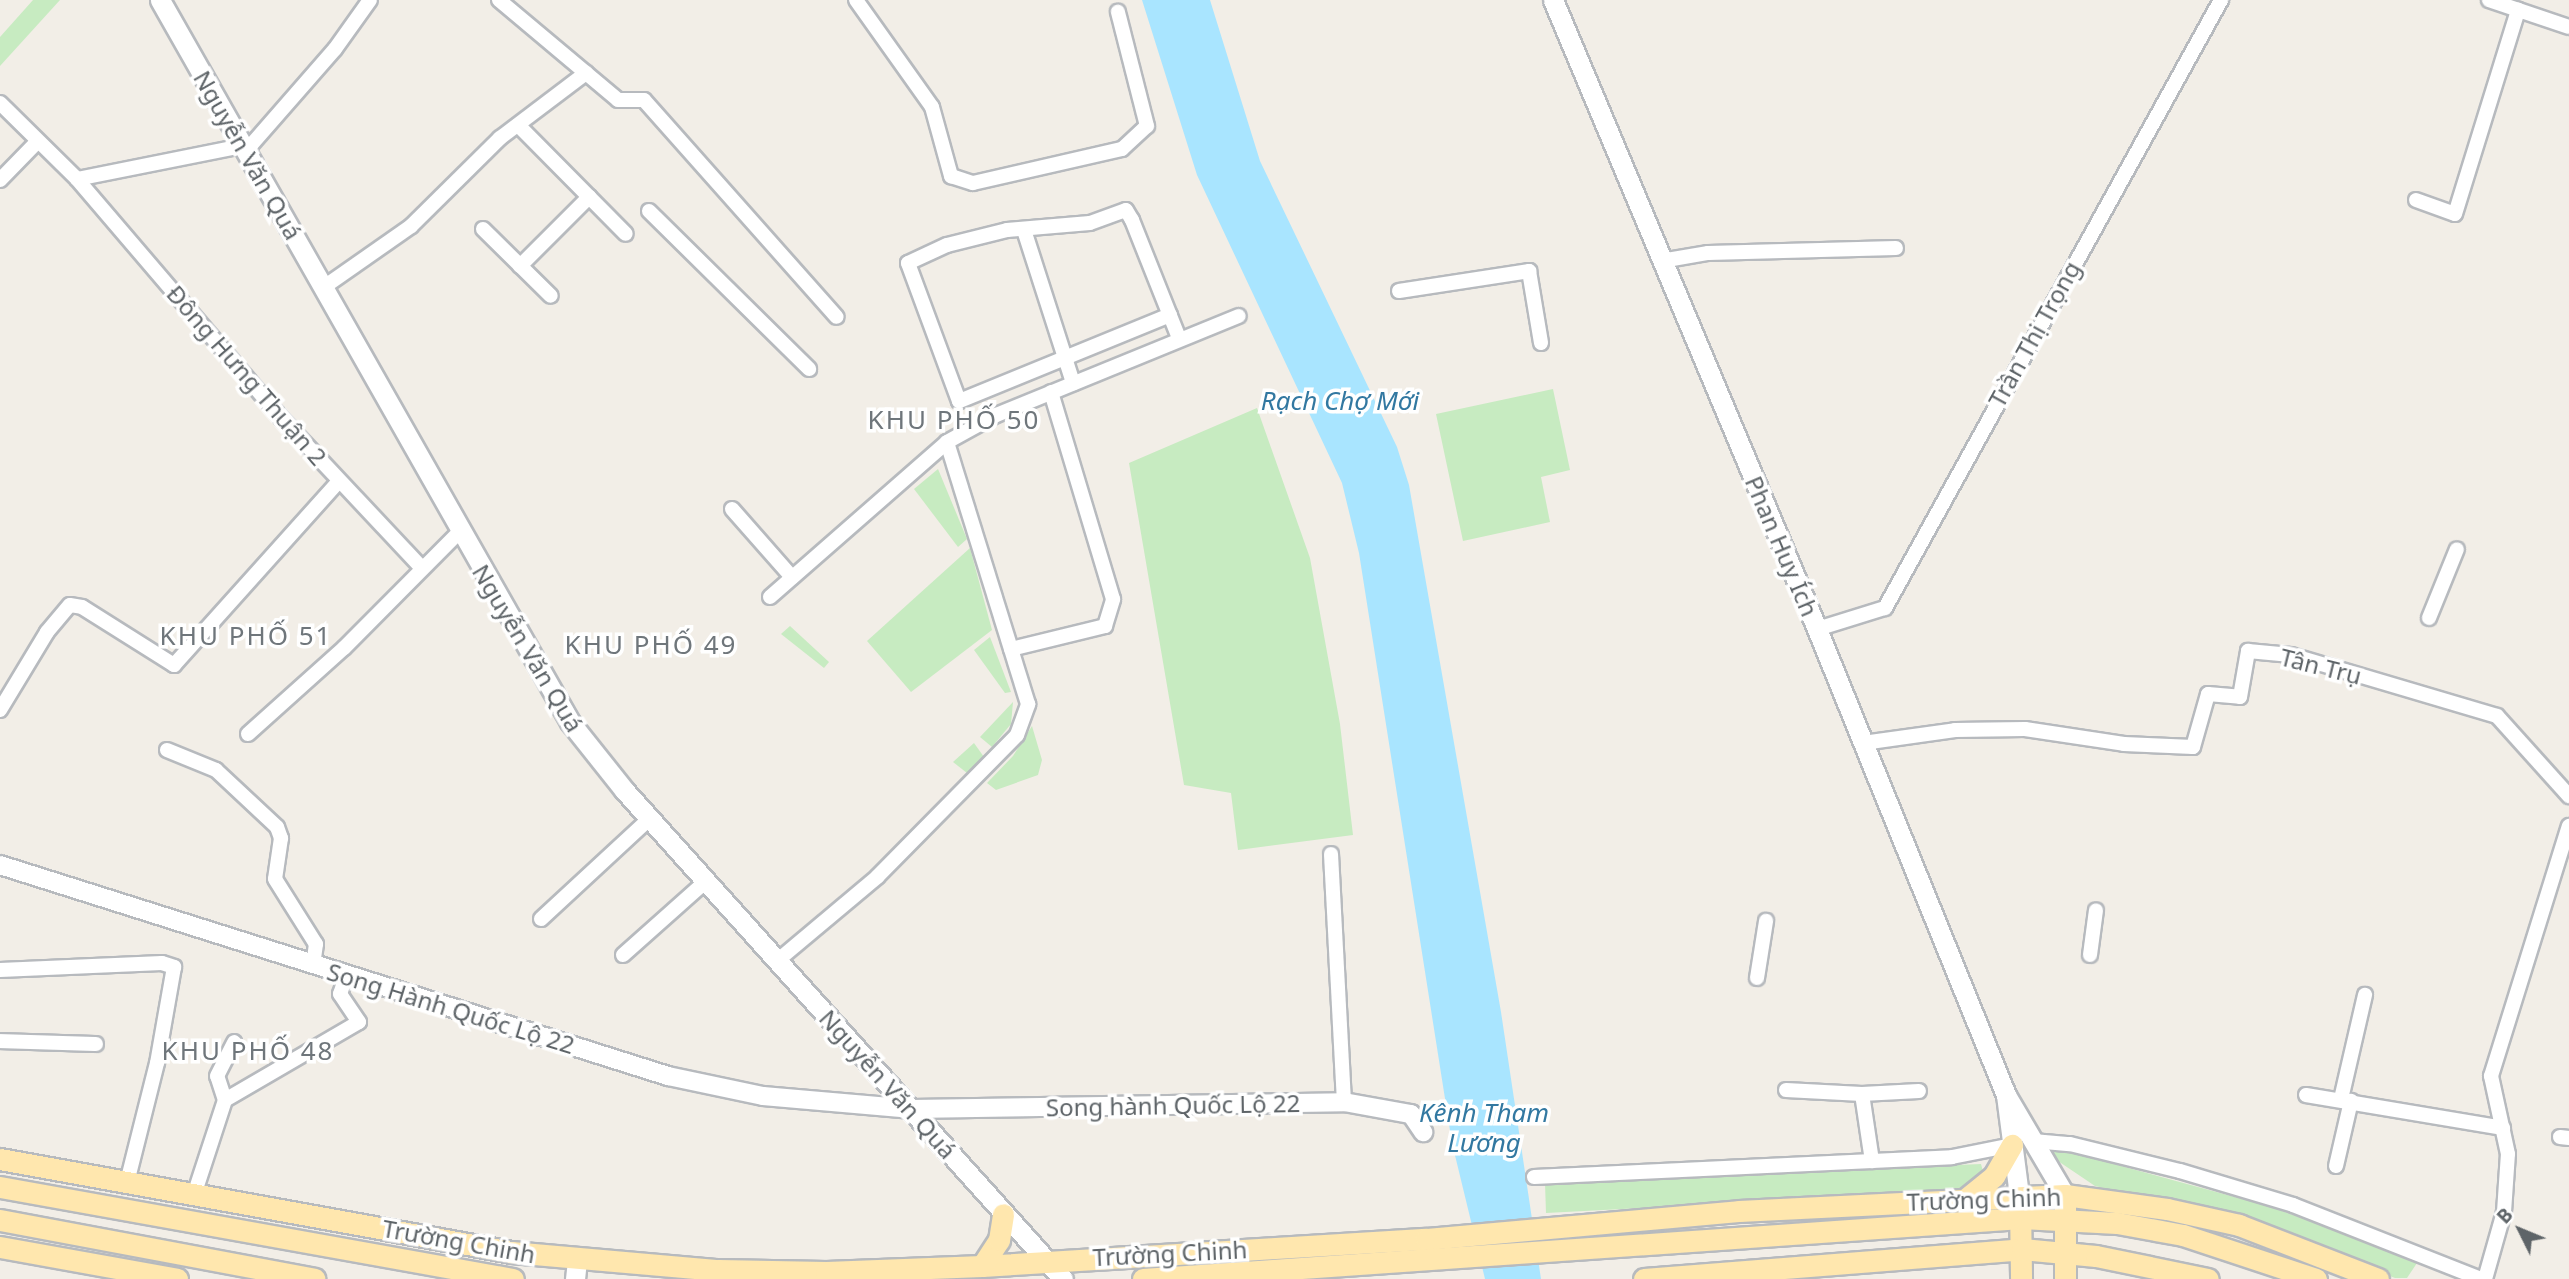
<!DOCTYPE html>
<meta charset="utf-8">
<style>
body{margin:0}
#map{position:relative;width:2569px;height:1279px;overflow:hidden;background:#f2eee7;font-family:"Noto Sans",sans-serif}
div>[style]{position:absolute}
.green>*{inset:0;background:#c7ebc1}
.water>*{inset:0;background:#a9e5ff}
.roads{filter:drop-shadow(2px 0 #b7babe) drop-shadow(-2px 0 #b7babe) drop-shadow(0 2px #b7babe) drop-shadow(0 -2px #b7babe)}
.minor>*{height:14px;margin:-7px;padding:0 7px;transform-origin:7px;border-radius:7px;background:#fff}
.tertiary>*{height:18px;margin:-9px;padding:0 9px;transform-origin:9px;border-radius:9px;background:#fff}
.secondary>*{height:19px;margin:-9.5px;padding:0 9.5px;transform-origin:9.5px;border-radius:9.5px;background:#fff}
.primary>*{height:21px;margin:-10.5px;padding:0 10.5px;transform-origin:10.5px;border-radius:10.5px;background:#ffe7ae}
span{translate:-50% -50%;white-space:nowrap;text-align:center;line-height:1.15;-webkit-text-stroke:7px #fff;paint-order:stroke}
.street-label{font-size:24px;color:#5e6468}
.water-label{font-size:26px;color:#3278a1;font-style:italic}
.neighbourhood-label{font-size:26px;color:#6f767b;letter-spacing:2px}
.north{position:absolute;left:2485px;top:1195px;width:70px;height:70px;-webkit-text-stroke:5px #fff;paint-order:stroke;rotate:313deg;font-size:19px;font-weight:700;line-height:28px;text-align:center;color:#5e6468}
.north::after{content:'';display:block;margin:auto;width:24px;height:32px;background:#5e6468;clip-path:polygon(50% 0,100% 100%,50% 72%,0 100%)}
</style>
<div id="map">
<div class="green">
<div style="clip-path:polygon(33px 0,60px 0,0 66px,0 37px)"></div>
<div style="clip-path:polygon(1553px 389px,1570px 470px,1541px 477px,1550px 522px,1463px 541px,1436px 414px)"></div>
<div style="clip-path:polygon(1257px 408px,1310px 558px,1340px 724px,1353px 835px,1238px 850px,1231px 793px,1184px 785px,1129px 463px)"></div>
<div style="clip-path:polygon(938px 469px,967px 539px,958px 547px,914px 489px)"></div>
<div style="clip-path:polygon(970px 548px,992px 630px,911px 692px,867px 641px)"></div>
<div style="clip-path:polygon(790px 626px,829px 662px,824px 668px,781px 634px)"></div>
<div style="clip-path:polygon(990px 637px,1011px 692px,1005px 693px,974px 650px)"></div>
<div style="clip-path:polygon(1013px 702px,1011px 724px,992px 747px,980px 737px)"></div>
<div style="clip-path:polygon(1032px 726px,1042px 760px,1038px 775px,996px 790px,987px 783px,1013px 756px)"></div>
<div style="clip-path:polygon(974px 743px,984px 757px,967px 773px,953px 762px)"></div>
<div style="clip-path:polygon(2048px 1146px,2264px 1205px,2412px 1255px,2417px 1263px,2407px 1278px,2395px 1278px,2245px 1222px,2095px 1186px,2055px 1159px)"></div>
<div style="clip-path:polygon(1981px 1164px,1984px 1175px,1967px 1191px,1546px 1213px,1545px 1183px)"></div>
</div>
<div class="water">
<div style="clip-path:polygon(1142px 0,1210px 0,1260px 161px,1397px 447px,1409px 485px,1501px 1012px,1541px 1279px,1485px 1279px,1452px 1143px,1359px 553px,1342px 483px,1197px 175px)"></div>
</div>
<div class="roads">
<div class="minor">
<div style="left:499px;top:0;width:155px;rotate:40deg"></div>
<div style="left:618px;top:100px;width:26px"></div>
<div style="left:644px;top:100px;width:290px;rotate:48.4deg"></div>
<div style="left:856px;top:0;width:131px;rotate:54.6deg"></div>
<div style="left:932px;top:107px;width:72px;rotate:74.6deg"></div>
<div style="left:951px;top:176px;width:23px;rotate:18deg"></div>
<div style="left:973px;top:183px;width:153px;rotate:-12.9deg"></div>
<div style="left:1122px;top:149px;width:34px;rotate:-43deg"></div>
<div style="left:1147px;top:126px;width:118px;rotate:-104.3deg"></div>
<div style="left:2489px;top:0;width:84px;rotate:18.6deg"></div>
<div style="left:0;top:103px;width:108px;rotate:44.6deg"></div>
<div style="left:77px;top:179px;width:316px;rotate:49.5deg"></div>
<div style="left:282px;top:419px;width:203px;rotate:46.8deg"></div>
<div style="left:518px;top:125px;width:153px;rotate:45.3deg"></div>
<div style="left:77px;top:179px;width:178px;rotate:-11.3deg"></div>
<div style="left:252px;top:144px;width:126px;rotate:-48.9deg"></div>
<div style="left:335px;top:49px;width:60px;rotate:-54.5deg"></div>
<div style="left:0;top:180px;width:53px;rotate:-45.8deg"></div>
<div style="left:2416px;top:200px;width:41px;rotate:19.7deg"></div>
<div style="left:2455px;top:214px;width:214px;rotate:-72.8deg"></div>
<div style="left:649px;top:211px;width:225px;rotate:44.6deg"></div>
<div style="left:483px;top:229px;width:95px;rotate:44.6deg"></div>
<div style="left:1024px;top:230px;width:161px;rotate:72.2deg"></div>
<div style="left:1661px;top:261px;width:48px;rotate:-9.7deg"></div>
<div style="left:1708px;top:253px;width:188px;rotate:-1.5deg"></div>
<div style="left:520px;top:266px;width:98px;rotate:-45deg"></div>
<div style="left:324px;top:287px;width:106px;rotate:-35deg"></div>
<div style="left:411px;top:226px;width:125px;rotate:-44.7deg"></div>
<div style="left:500px;top:138px;width:108px;rotate:-37.1deg"></div>
<div style="left:1399px;top:291px;width:132px;rotate:-8.7deg"></div>
<div style="left:1529px;top:271px;width:73px;rotate:80.5deg"></div>
<div style="left:1170px;top:315px;width:228px;rotate:157.8deg"></div>
<div style="left:959px;top:401px;width:147px;rotate:-110.3deg"></div>
<div style="left:908px;top:263px;width:43px;rotate:-24.8deg"></div>
<div style="left:947px;top:245px;width:62px;rotate:-14deg"></div>
<div style="left:1007px;top:230px;width:83px;rotate:-4.8deg"></div>
<div style="left:1090px;top:223px;width:38px;rotate:-20deg"></div>
<div style="left:1126px;top:210px;width:12px;rotate:59deg"></div>
<div style="left:1132px;top:220px;width:127px;rotate:68.3deg"></div>
<div style="left:732px;top:509px;width:91px;rotate:48.6deg"></div>
<div style="left:770px;top:597px;width:235px;rotate:-41.2deg"></div>
<div style="left:947px;top:442px;width:56px;rotate:-28.9deg"></div>
<div style="left:996px;top:415px;width:262px;rotate:-22.2deg"></div>
<div style="left:2429px;top:618px;width:74px;rotate:-67.9deg"></div>
<div style="left:1817px;top:629px;width:71px;rotate:-17.2deg"></div>
<div style="left:1885px;top:608px;width:695px;rotate:-61.07deg"></div>
<div style="left:1011px;top:649px;width:97px;rotate:-13.7deg"></div>
<div style="left:1105px;top:626px;width:28px;rotate:-73deg"></div>
<div style="left:1113px;top:599px;width:216px;rotate:-106.7deg"></div>
<div style="left:0;top:710px;width:91px;rotate:-58.9deg"></div>
<div style="left:47px;top:632px;width:35px;rotate:-50deg"></div>
<div style="left:70px;top:605px;width:12px;rotate:9deg"></div>
<div style="left:82px;top:607px;width:109px;rotate:32.2deg"></div>
<div style="left:174px;top:665px;width:247px;rotate:-48.1deg"></div>
<div style="left:248px;top:734px;width:129px;rotate:-41.9deg"></div>
<div style="left:344px;top:648px;width:163px;rotate:-45.2deg"></div>
<div style="left:1863px;top:743px;width:93px;rotate:-8deg"></div>
<div style="left:1955px;top:730px;width:70px;rotate:-0.8deg"></div>
<div style="left:2025px;top:729px;width:100px;rotate:8.6deg"></div>
<div style="left:2124px;top:744px;width:69px;rotate:2.5deg"></div>
<div style="left:2193px;top:747px;width:55px;rotate:-74.2deg"></div>
<div style="left:2208px;top:694px;width:32px;rotate:5deg"></div>
<div style="left:2240px;top:697px;width:47px;rotate:-80.1deg"></div>
<div style="left:2248px;top:651px;width:43px;rotate:5.3deg"></div>
<div style="left:2291px;top:655px;width:215px;rotate:16.5deg"></div>
<div style="left:2497px;top:716px;width:108px;rotate:48deg"></div>
<div style="left:167px;top:750px;width:53px;rotate:22.2deg"></div>
<div style="left:216px;top:770px;width:83px;rotate:43.1deg"></div>
<div style="left:277px;top:827px;width:12px;rotate:70deg"></div>
<div style="left:281px;top:838px;width:41px;rotate:98.3deg"></div>
<div style="left:275px;top:879px;width:77px;rotate:57.8deg"></div>
<div style="left:316px;top:944px;width:22px;rotate:98deg"></div>
<div style="left:1331px;top:854px;width:248px;rotate:87deg"></div>
<div style="left:541px;top:919px;width:149px;rotate:-42.8deg"></div>
<div style="left:623px;top:955px;width:111px;rotate:-41.7deg"></div>
<div style="left:2090px;top:955px;width:45px;rotate:-82.4deg"></div>
<div style="left:777px;top:961px;width:131px;rotate:-40deg"></div>
<div style="left:877px;top:877px;width:199px;rotate:-45.4deg"></div>
<div style="left:1017px;top:735px;width:33px;rotate:-70deg"></div>
<div style="left:1028px;top:704px;width:274px;rotate:-107.2deg"></div>
<div style="left:0;top:970px;width:162px;rotate:-2.5deg"></div>
<div style="left:162px;top:963px;width:13px;rotate:18deg"></div>
<div style="left:174px;top:967px;width:97px;rotate:100deg"></div>
<div style="left:157px;top:1063px;width:123px;rotate:104.1deg"></div>
<div style="left:1757px;top:978px;width:58px;rotate:-81deg"></div>
<div style="left:0;top:1041px;width:96px;rotate:1.8deg"></div>
<div style="left:1786px;top:1090px;width:76px;rotate:3deg"></div>
<div style="left:1862px;top:1094px;width:68px;rotate:81.5deg"></div>
<div style="left:1862px;top:1094px;width:57px;rotate:-3deg"></div>
<div style="left:2306px;top:1095px;width:200px;rotate:9.5deg"></div>
<div style="left:2341px;top:1099px;width:107px;rotate:-77deg"></div>
<div style="left:225px;top:1100px;width:155px;rotate:-30.2deg"></div>
<div style="left:359px;top:1022px;width:34px;rotate:-124deg"></div>
<div style="left:340px;top:994px;width:18px;rotate:-71deg"></div>
<div style="left:2560px;top:1137px;width:9px;rotate:6deg"></div>
<div style="left:2033px;top:1141px;width:37px;rotate:5deg"></div>
<div style="left:2070px;top:1144px;width:113px;rotate:13.8deg"></div>
<div style="left:2180px;top:1171px;width:118px;rotate:16.7deg"></div>
<div style="left:2293px;top:1205px;width:202px;rotate:21.5deg"></div>
<div style="left:2336px;top:1166px;width:67px;rotate:-77deg"></div>
<div style="left:1534px;top:1177px;width:418px;rotate:-2.7deg"></div>
<div style="left:1952px;top:1157px;width:61px;rotate:-11.3deg"></div>
<div style="left:194px;top:1195px;width:100px;rotate:-71.9deg"></div>
<div style="left:225px;top:1100px;width:25px;rotate:-108deg"></div>
<div style="left:217px;top:1076px;width:38px;rotate:-63deg"></div>
<div style="left:2485px;top:1279px;width:70px;rotate:-74.2deg"></div>
<div style="left:2504px;top:1212px;width:58px;rotate:-86.1deg"></div>
<div style="left:2508px;top:1154px;width:80px;rotate:-102.3deg"></div>
<div style="left:2491px;top:1076px;width:262px;rotate:-72.7deg"></div>
</div>
<div class="tertiary">
<div style="left:0;top:865px;width:701px;rotate:17.53deg"></div>
<div style="left:668px;top:1076px;width:97px;rotate:11.9deg"></div>
<div style="left:763px;top:1096px;width:150px;rotate:5deg"></div>
<div style="left:912px;top:1109px;width:432px;rotate:-0.9deg"></div>
<div style="left:1344px;top:1102px;width:68px;rotate:10.2deg"></div>
<div style="left:1411px;top:1114px;width:22px;rotate:56deg"></div>
</div>
<div class="secondary">
<div style="left:160px;top:0;width:830px;rotate:60.41deg"></div>
<div style="left:570px;top:722px;width:87px;rotate:51.5deg"></div>
<div style="left:624px;top:790px;width:657px;rotate:48.08deg"></div>
<div style="left:1553px;top:0;width:682px;rotate:67.23deg"></div>
<div style="left:1817px;top:629px;width:503px;rotate:67.92deg"></div>
<div style="left:2006px;top:1095px;width:116px;rotate:59.5deg"></div>
<div style="left:2006px;top:1095px;width:101px;rotate:82.6deg"></div>
<div style="left:575px;top:1279px;width:19px;rotate:-84deg"></div>
</div>
<div class="primary">
<div style="left:0;top:1159px;width:519px;rotate:10.31deg"></div>
<div style="left:511px;top:1252px;width:208px;rotate:5deg"></div>
<div style="left:718px;top:1270px;width:108px;rotate:1.1deg"></div>
<div style="left:826px;top:1272px;width:156px;rotate:-2.2deg"></div>
<div style="left:982px;top:1266px;width:445px;rotate:-3.5deg"></div>
<div style="left:1426px;top:1239px;width:314px;rotate:-5.1deg"></div>
<div style="left:1739px;top:1211px;width:326px;rotate:-2.8deg"></div>
<div style="left:2065px;top:1195px;width:103px;rotate:7.8deg"></div>
<div style="left:2167px;top:1209px;width:74px;rotate:12.5deg"></div>
<div style="left:2239px;top:1225px;width:149px;rotate:21.2deg"></div>
<div style="left:0;top:1187px;width:521px;rotate:10.17deg"></div>
<div style="left:1967px;top:1198px;width:35px;rotate:-39deg"></div>
<div style="left:1994px;top:1176px;width:36px;rotate:-60deg"></div>
<div style="left:2020px;top:1204px;width:75px;rotate:89.2deg"></div>
<div style="left:0;top:1220px;width:320px;rotate:10.6deg"></div>
<div style="left:0;top:1247px;width:180px;rotate:10.2deg"></div>
<div style="left:982px;top:1266px;width:31px;rotate:-57deg"></div>
<div style="left:999px;top:1240px;width:26px;rotate:-81deg"></div>
<div style="left:1143px;top:1279px;width:880px;rotate:-3.97deg"></div>
<div style="left:2021px;top:1218px;width:96px;rotate:3deg"></div>
<div style="left:2117px;top:1223px;width:67px;rotate:10.3deg"></div>
<div style="left:2183px;top:1235px;width:140px;rotate:18.3deg"></div>
<div style="left:1644px;top:1279px;width:379px;rotate:-4.5deg"></div>
<div style="left:2022px;top:1249px;width:74px;rotate:5.4deg"></div>
<div style="left:2096px;top:1256px;width:114px;rotate:11.6deg"></div>
<div style="left:2065px;top:1279px;width:75px;rotate:-90deg"></div>
</div>
</div>
<div class="street-label">
<span style="left:248px;top:155px;rotate:60deg">Nguyễn Văn Quá</span>
<span style="left:2034px;top:334px;rotate:-61deg">Trần Thị Trọng</span>
<span style="left:247px;top:375px;rotate:49deg">Đông Hưng Thuận 2</span>
<span style="left:1782px;top:546px;rotate:67deg">Phan Huy Ích</span>
<span style="left:528px;top:648px;rotate:59deg">Nguyễn Văn Quá</span>
<span style="left:2321px;top:666px;rotate:14deg">Tân Trụ</span>
<span style="left:451px;top:1008px;rotate:17deg">Song Hành Quốc Lộ 22</span>
<span style="left:888px;top:1084px;rotate:48deg">Nguyễn Văn Quá</span>
<span style="left:1173px;top:1105px;rotate:-1deg">Song hành Quốc Lộ 22</span>
<span style="left:1984px;top:1199px;rotate:-2deg">Trường Chinh</span>
<span style="left:459px;top:1241px;rotate:10deg">Trường Chinh</span>
<span style="left:1170px;top:1253px;rotate:-3deg">Trường Chinh</span>
</div>
<div class="water-label">
<span style="left:1340px;top:401px">Rạch Chợ Mới</span>
<span style="left:1484px;top:1128px">Kênh Tham<br>Lương</span>
</div>
<div class="neighbourhood-label">
<span style="left:954px;top:420px">KHU PHỐ 50</span>
<span style="left:246px;top:636px">KHU PHỐ 51</span>
<span style="left:651px;top:645px">KHU PHỐ 49</span>
<span style="left:248px;top:1051px">KHU PHỐ 48</span>
</div>
<div class="north">B</div>
</div>
